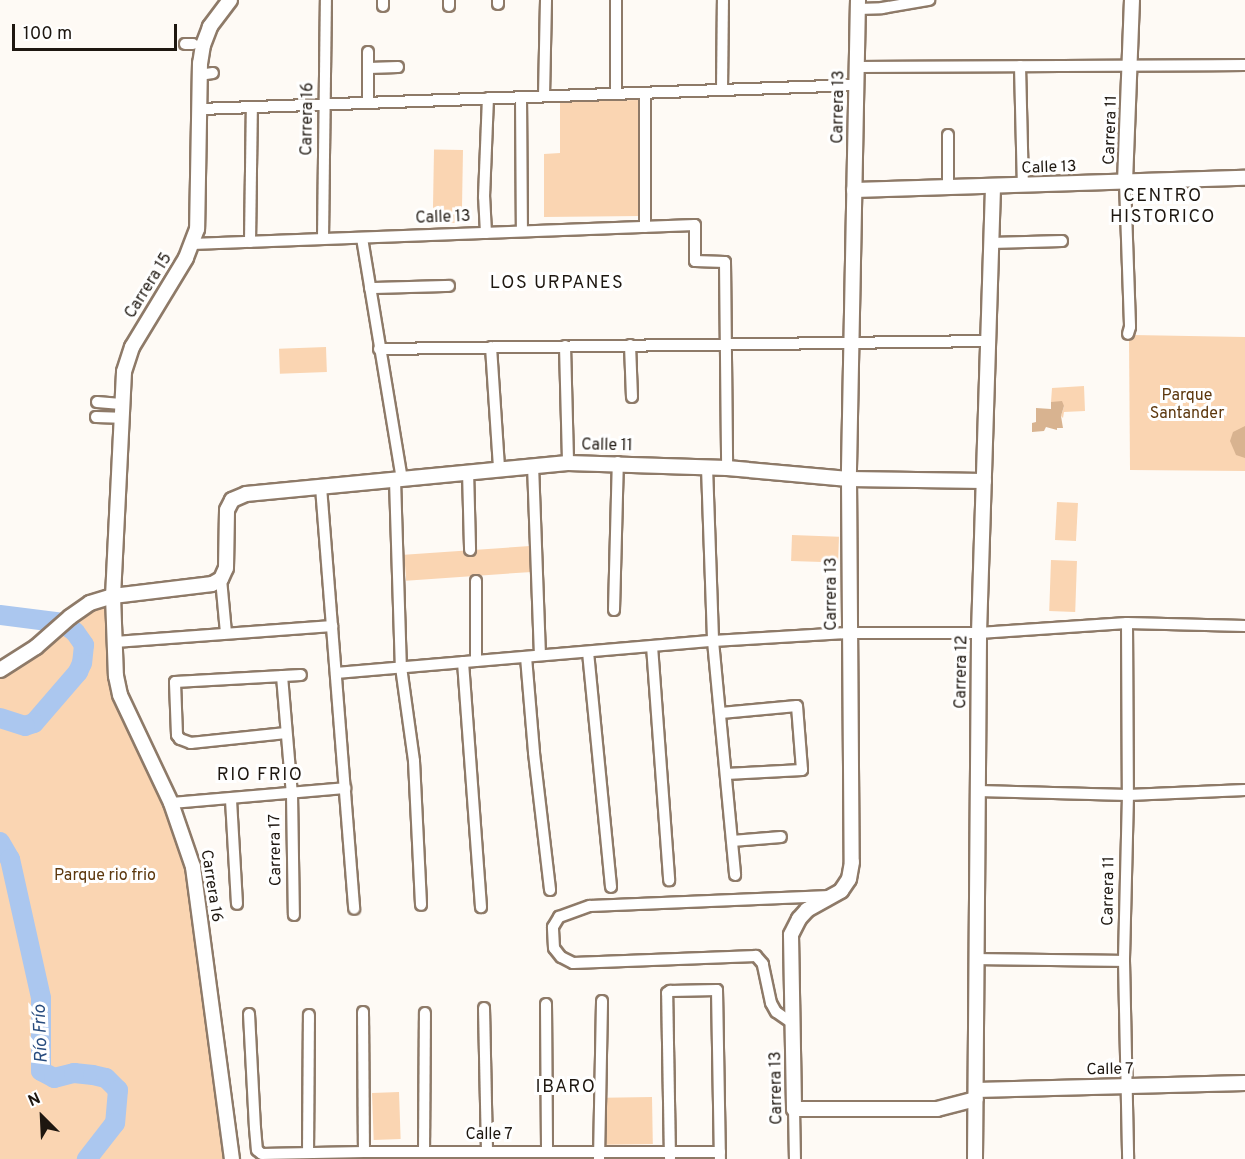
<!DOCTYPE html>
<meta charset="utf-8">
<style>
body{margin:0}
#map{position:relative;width:1245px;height:1159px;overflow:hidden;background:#fefaf5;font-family:Overpass,sans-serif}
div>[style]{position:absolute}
.green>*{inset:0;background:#fad5b2;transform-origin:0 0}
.forest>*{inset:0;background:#d8b390}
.river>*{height:20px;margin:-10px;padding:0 10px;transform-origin:10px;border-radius:10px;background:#abc7ef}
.roads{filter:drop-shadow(2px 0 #8e7a68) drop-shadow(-2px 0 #8e7a68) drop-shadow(0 2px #8e7a68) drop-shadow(0 -2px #8e7a68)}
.street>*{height:10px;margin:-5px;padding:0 5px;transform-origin:5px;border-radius:5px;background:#fff}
.secondary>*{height:14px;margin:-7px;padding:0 7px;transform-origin:7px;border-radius:7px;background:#fff}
span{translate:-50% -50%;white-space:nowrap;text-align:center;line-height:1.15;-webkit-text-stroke:6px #fff;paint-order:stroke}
.street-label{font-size:16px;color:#1e1710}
.park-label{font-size:16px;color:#5c370d}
.neighbourhood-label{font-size:18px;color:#1e1710;letter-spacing:1.5px}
.water-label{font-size:18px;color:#284c7e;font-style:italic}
.north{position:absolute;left:12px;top:1087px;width:60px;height:60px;-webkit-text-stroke:4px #fff;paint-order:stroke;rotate:336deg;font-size:16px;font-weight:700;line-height:24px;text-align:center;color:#1e1710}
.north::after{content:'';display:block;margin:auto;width:21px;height:27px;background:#1e1710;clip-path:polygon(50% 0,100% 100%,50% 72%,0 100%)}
.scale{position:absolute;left:12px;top:24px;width:165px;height:27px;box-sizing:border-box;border:3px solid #1e1710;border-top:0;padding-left:8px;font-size:18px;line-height:21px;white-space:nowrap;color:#1e1710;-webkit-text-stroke:4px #fff;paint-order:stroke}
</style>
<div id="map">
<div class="green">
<div style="clip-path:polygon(640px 100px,641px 216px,544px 217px,544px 154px,560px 153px,560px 101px)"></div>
<div style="left:463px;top:150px;width:73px;height:29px;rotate:91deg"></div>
<div style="clip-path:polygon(1133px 335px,1245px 337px,1245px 471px,1130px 470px,1129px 340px)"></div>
<div style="left:326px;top:347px;width:25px;height:47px;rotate:88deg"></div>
<div style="clip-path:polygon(1084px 386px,1085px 411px,1064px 412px,1063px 418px,1061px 416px,1064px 406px,1051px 402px,1052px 388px)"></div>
<div style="left:1057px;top:502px;width:21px;height:38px;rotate:3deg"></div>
<div style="left:792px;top:535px;width:47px;height:26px;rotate:2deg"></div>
<div style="left:530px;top:546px;width:26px;height:126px;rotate:86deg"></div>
<div style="left:1051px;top:560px;width:26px;height:51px;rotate:2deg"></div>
<div style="clip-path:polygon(113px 596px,116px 676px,183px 834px,228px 1159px,0 1159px,0 670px)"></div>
<div style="left:399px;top:1092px;width:47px;height:27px;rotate:88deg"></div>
<div style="left:652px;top:1097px;width:47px;height:48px;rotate:89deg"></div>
</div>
<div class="forest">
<div style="clip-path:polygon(1062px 401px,1064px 406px,1061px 416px,1063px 428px,1057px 428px,1057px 430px,1046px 427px,1044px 431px,1032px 432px,1032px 423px,1036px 422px,1036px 408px,1051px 409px,1051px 402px)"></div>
<div style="clip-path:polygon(1245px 426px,1245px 458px,1236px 455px,1230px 441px,1233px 432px)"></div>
</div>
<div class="river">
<div style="left:0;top:615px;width:64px;rotate:7.2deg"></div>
<div style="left:63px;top:623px;width:15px;rotate:37deg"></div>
<div style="left:75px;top:632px;width:16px;rotate:55deg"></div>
<div style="left:84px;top:645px;width:18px;rotate:96deg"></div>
<div style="left:82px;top:663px;width:10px;rotate:114deg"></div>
<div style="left:78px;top:672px;width:67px;rotate:130.8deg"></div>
<div style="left:34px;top:723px;width:9px;rotate:162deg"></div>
<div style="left:25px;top:726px;width:26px;rotate:-162deg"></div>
<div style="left:0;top:842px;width:20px;rotate:60deg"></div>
<div style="left:10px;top:859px;width:142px;rotate:77.4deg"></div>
<div style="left:41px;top:998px;width:73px;rotate:90deg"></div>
<div style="left:41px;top:1071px;width:15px;rotate:28deg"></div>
<div style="left:54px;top:1078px;width:21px;rotate:-14deg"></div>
<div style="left:74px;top:1073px;width:19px;rotate:6deg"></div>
<div style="left:93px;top:1075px;width:13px;rotate:13deg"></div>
<div style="left:106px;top:1078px;width:17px;rotate:45deg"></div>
<div style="left:118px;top:1090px;width:33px;rotate:95deg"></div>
<div style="left:115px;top:1123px;width:46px;rotate:127.9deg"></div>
</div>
<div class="roads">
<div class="street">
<div style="left:383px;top:0;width:6px;rotate:90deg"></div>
<div style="left:449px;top:0;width:6px;rotate:90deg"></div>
<div style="left:498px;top:0;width:4px;rotate:90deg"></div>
<div style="left:616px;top:0;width:94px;rotate:90deg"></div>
<div style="left:858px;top:9px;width:24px;rotate:-2deg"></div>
<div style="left:882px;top:8px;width:48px;rotate:-9.7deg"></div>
<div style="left:185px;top:44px;width:8px"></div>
<div style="left:1020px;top:66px;width:119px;rotate:88.6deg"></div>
<div style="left:857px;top:67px;width:388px;rotate:-0.3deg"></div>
<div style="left:369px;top:68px;width:29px;rotate:-2deg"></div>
<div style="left:199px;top:75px;width:14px;rotate:-8deg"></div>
<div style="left:722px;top:90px;width:90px;rotate:-89.4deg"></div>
<div style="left:544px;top:96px;width:96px;rotate:-88.8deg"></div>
<div style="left:521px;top:97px;width:134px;rotate:89.6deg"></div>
<div style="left:368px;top:102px;width:50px;rotate:-90deg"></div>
<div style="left:200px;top:109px;width:657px;rotate:-2.09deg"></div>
<div style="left:1125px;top:182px;width:145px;rotate:88deg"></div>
<div style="left:1130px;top:327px;width:7px;rotate:106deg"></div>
<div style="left:948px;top:187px;width:52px;rotate:-90deg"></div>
<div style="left:645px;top:227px;width:134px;rotate:-90deg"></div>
<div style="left:486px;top:233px;width:36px;rotate:-93deg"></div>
<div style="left:484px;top:197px;width:99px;rotate:-87.7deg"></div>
<div style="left:362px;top:238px;width:244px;rotate:80.6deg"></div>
<div style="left:323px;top:239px;width:239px;rotate:-89.3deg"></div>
<div style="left:250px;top:242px;width:135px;rotate:-89.2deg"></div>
<div style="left:991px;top:243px;width:71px;rotate:-1.6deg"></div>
<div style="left:192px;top:244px;width:503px;rotate:-2.16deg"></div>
<div style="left:695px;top:225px;width:36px;rotate:90deg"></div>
<div style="left:695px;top:261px;width:30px;rotate:2deg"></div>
<div style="left:725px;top:262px;width:206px;rotate:89.4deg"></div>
<div style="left:370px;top:288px;width:79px;rotate:-1.5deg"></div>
<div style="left:630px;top:345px;width:52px;rotate:87.8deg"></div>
<div style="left:565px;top:346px;width:117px;rotate:88.5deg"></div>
<div style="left:491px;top:347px;width:121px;rotate:86.2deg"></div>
<div style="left:379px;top:349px;width:609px;rotate:-0.75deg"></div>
<div style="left:97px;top:402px;width:24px;rotate:5deg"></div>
<div style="left:96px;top:417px;width:24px;rotate:2deg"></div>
<div style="left:533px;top:465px;width:190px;rotate:87.9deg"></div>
<div style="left:707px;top:467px;width:174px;rotate:88deg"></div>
<div style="left:713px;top:641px;width:235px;rotate:84.6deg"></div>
<div style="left:468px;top:471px;width:79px;rotate:88.5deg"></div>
<div style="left:395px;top:480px;width:187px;rotate:88.2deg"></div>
<div style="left:401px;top:667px;width:95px;rotate:82.1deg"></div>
<div style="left:414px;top:761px;width:144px;rotate:87.2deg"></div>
<div style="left:321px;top:487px;width:423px;rotate:85.5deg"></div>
<div style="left:221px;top:579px;width:54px;rotate:84.7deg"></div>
<div style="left:614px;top:610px;width:148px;rotate:-88.5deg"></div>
<div style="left:1127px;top:623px;width:172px;rotate:89.7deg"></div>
<div style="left:1128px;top:795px;width:166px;rotate:91.4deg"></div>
<div style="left:1124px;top:961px;width:198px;rotate:88.8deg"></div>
<div style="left:115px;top:642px;width:218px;rotate:-4.2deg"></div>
<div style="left:652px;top:646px;width:235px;rotate:85.8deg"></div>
<div style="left:588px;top:652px;width:236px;rotate:84.4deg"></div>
<div style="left:526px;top:657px;width:96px;rotate:85.2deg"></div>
<div style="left:534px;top:753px;width:138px;rotate:83.3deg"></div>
<div style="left:476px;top:661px;width:80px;rotate:-90deg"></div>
<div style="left:463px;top:662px;width:246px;rotate:85.8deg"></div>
<div style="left:336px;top:673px;width:378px;rotate:-4.9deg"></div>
<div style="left:713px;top:641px;width:135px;rotate:-3.4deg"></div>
<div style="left:848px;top:633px;width:131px"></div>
<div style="left:979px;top:633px;width:148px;rotate:-3.9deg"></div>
<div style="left:1127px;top:623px;width:118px;rotate:1.5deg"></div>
<div style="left:282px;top:676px;width:118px;rotate:85.2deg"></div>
<div style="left:292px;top:794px;width:121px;rotate:89.1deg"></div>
<div style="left:721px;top:713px;width:76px;rotate:-5.3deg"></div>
<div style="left:797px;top:706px;width:64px;rotate:85.5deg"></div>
<div style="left:802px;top:770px;width:76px;rotate:177deg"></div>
<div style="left:286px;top:733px;width:96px;rotate:174deg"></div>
<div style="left:191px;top:743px;width:12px;rotate:-160deg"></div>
<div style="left:180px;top:739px;width:5px;rotate:-127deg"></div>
<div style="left:177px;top:735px;width:53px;rotate:-92.2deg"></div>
<div style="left:175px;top:682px;width:126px;rotate:-3.2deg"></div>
<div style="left:978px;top:791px;width:150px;rotate:1.5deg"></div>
<div style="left:1128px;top:795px;width:117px;rotate:-2.4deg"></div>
<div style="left:231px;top:800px;width:104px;rotate:86.7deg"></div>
<div style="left:171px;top:803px;width:175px;rotate:-4.9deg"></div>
<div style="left:732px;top:841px;width:49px;rotate:-4.7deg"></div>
<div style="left:977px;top:959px;width:147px;rotate:0.8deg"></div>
<div style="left:546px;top:1004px;width:148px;rotate:89.6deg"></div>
<div style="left:484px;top:1008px;width:143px;rotate:88.8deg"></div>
<div style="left:363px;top:1012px;width:140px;rotate:89.6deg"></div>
<div style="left:249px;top:1014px;width:114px;rotate:87deg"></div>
<div style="left:255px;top:1128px;width:22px;rotate:85deg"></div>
<div style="left:257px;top:1150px;width:6px;rotate:39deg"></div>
<div style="left:262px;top:1154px;width:102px;rotate:-1.1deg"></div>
<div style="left:364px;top:1152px;width:356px"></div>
<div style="left:792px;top:1023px;width:19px;rotate:-145deg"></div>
<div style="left:776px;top:1012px;width:10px;rotate:-119deg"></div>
<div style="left:771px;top:1003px;width:40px;rotate:-102deg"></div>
<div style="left:763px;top:964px;width:11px;rotate:-131deg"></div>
<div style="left:756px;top:956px;width:183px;rotate:177.8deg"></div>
<div style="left:573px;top:963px;width:13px;rotate:-153deg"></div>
<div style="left:561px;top:957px;width:11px;rotate:-128deg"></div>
<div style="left:554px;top:948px;width:21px;rotate:-93deg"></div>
<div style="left:553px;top:927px;width:12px;rotate:-59deg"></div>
<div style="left:559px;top:917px;width:33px;rotate:-20deg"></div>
<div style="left:590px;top:906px;width:240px;rotate:-2.4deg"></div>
<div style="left:794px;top:1109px;width:50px;rotate:88.9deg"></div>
<div style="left:424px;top:1151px;width:138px;rotate:-89.6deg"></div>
<div style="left:308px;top:1153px;width:138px;rotate:-89.6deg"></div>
<div style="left:670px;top:1158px;width:165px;rotate:-91deg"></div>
<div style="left:667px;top:993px;width:4px;rotate:-34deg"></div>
<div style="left:670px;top:991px;width:47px;rotate:-1.2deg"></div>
<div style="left:717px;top:990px;width:169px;rotate:89deg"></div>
<div style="left:599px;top:1159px;width:158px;rotate:-88.9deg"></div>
</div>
<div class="secondary">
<div style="left:230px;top:0;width:34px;rotate:127deg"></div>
<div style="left:210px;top:27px;width:19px;rotate:111deg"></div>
<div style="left:203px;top:45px;width:18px;rotate:99deg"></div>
<div style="left:200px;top:63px;width:166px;rotate:91deg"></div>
<div style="left:197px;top:229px;width:31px;rotate:111deg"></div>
<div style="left:186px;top:258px;width:104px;rotate:121.2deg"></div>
<div style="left:132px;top:347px;width:26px;rotate:108deg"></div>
<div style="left:124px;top:372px;width:224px;rotate:92.8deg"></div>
<div style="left:113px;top:596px;width:80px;rotate:87.9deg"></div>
<div style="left:116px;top:676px;width:19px;rotate:78deg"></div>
<div style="left:120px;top:695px;width:119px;rotate:64.7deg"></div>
<div style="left:171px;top:803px;width:68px;rotate:71deg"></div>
<div style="left:193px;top:867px;width:295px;rotate:82.4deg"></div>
<div style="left:858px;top:0;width:479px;rotate:91.1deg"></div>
<div style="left:849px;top:479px;width:383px;rotate:89.6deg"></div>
<div style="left:852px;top:862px;width:17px;rotate:100deg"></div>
<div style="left:849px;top:879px;width:14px;rotate:124deg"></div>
<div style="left:841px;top:891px;width:39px;rotate:151deg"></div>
<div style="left:807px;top:910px;width:12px;rotate:132deg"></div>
<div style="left:799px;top:919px;width:18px;rotate:117deg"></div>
<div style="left:791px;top:935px;width:174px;rotate:89deg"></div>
<div style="left:794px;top:1109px;width:143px"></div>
<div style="left:937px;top:1109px;width:40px;rotate:-14.4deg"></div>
<div style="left:1125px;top:182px;width:182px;rotate:-87.8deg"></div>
<div style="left:854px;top:190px;width:391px;rotate:-1.8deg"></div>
<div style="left:0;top:670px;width:43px;rotate:-32.6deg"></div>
<div style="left:36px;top:647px;width:45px;rotate:-41.4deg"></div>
<div style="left:70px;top:617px;width:24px;rotate:-35deg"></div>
<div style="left:90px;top:603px;width:24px;rotate:-17deg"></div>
<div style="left:113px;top:596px;width:100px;rotate:-6.9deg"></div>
<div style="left:212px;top:584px;width:10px;rotate:-29deg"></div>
<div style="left:221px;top:579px;width:12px;rotate:-66deg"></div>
<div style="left:226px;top:568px;width:58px;rotate:-89deg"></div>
<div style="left:227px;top:510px;width:11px;rotate:-63deg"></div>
<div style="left:232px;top:500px;width:15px;rotate:-23deg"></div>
<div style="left:246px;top:494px;width:323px;rotate:-5.5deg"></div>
<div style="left:568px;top:463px;width:159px;rotate:1.8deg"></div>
<div style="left:727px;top:468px;width:122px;rotate:5.2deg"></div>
<div style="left:849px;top:479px;width:135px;rotate:0.8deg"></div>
<div style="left:976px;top:1090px;width:269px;rotate:-1.5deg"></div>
<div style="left:975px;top:1159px;width:526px;rotate:-89.56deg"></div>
<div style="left:979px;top:633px;width:447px;rotate:-88.2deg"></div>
</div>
</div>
<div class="street-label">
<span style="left:839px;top:107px;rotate:-89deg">Carrera 13</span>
<span style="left:308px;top:119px;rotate:-89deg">Carrera 16</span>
<span style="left:1111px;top:130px;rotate:-88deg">Carrera 11</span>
<span style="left:1049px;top:168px;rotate:-2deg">Calle 13</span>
<span style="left:443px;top:218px;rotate:-2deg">Calle 13</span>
<span style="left:149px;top:286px;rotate:-58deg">Carrera 15</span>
<span style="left:607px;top:446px;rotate:1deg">Calle 11</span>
<span style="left:832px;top:594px;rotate:-90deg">Carrera 13</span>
<span style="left:962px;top:672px;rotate:-89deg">Carrera 12</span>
<span style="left:276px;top:850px;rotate:-91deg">Carrera 17</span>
<span style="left:211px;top:886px;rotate:81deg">Carrera 16</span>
<span style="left:1109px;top:891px;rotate:-89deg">Carrera 11</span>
<span style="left:1110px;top:1070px;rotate:-1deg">Calle 7</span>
<span style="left:777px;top:1088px;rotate:-91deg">Carrera 13</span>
<span style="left:489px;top:1135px">Calle 7</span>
</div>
<div class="park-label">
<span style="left:1187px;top:405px">Parque<br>Santander</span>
<span style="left:105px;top:876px">Parque rio frio</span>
</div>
<div class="neighbourhood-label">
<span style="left:1163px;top:208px">CENTRO<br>HISTORICO</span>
<span style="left:557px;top:284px">LOS URPANES</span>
<span style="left:260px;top:776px">RIO FRIO</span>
<span style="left:566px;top:1088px">IBARO</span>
</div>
<div class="water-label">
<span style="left:42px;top:1034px;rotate:-92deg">Río Frío</span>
</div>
<div class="north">N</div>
<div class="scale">100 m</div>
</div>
